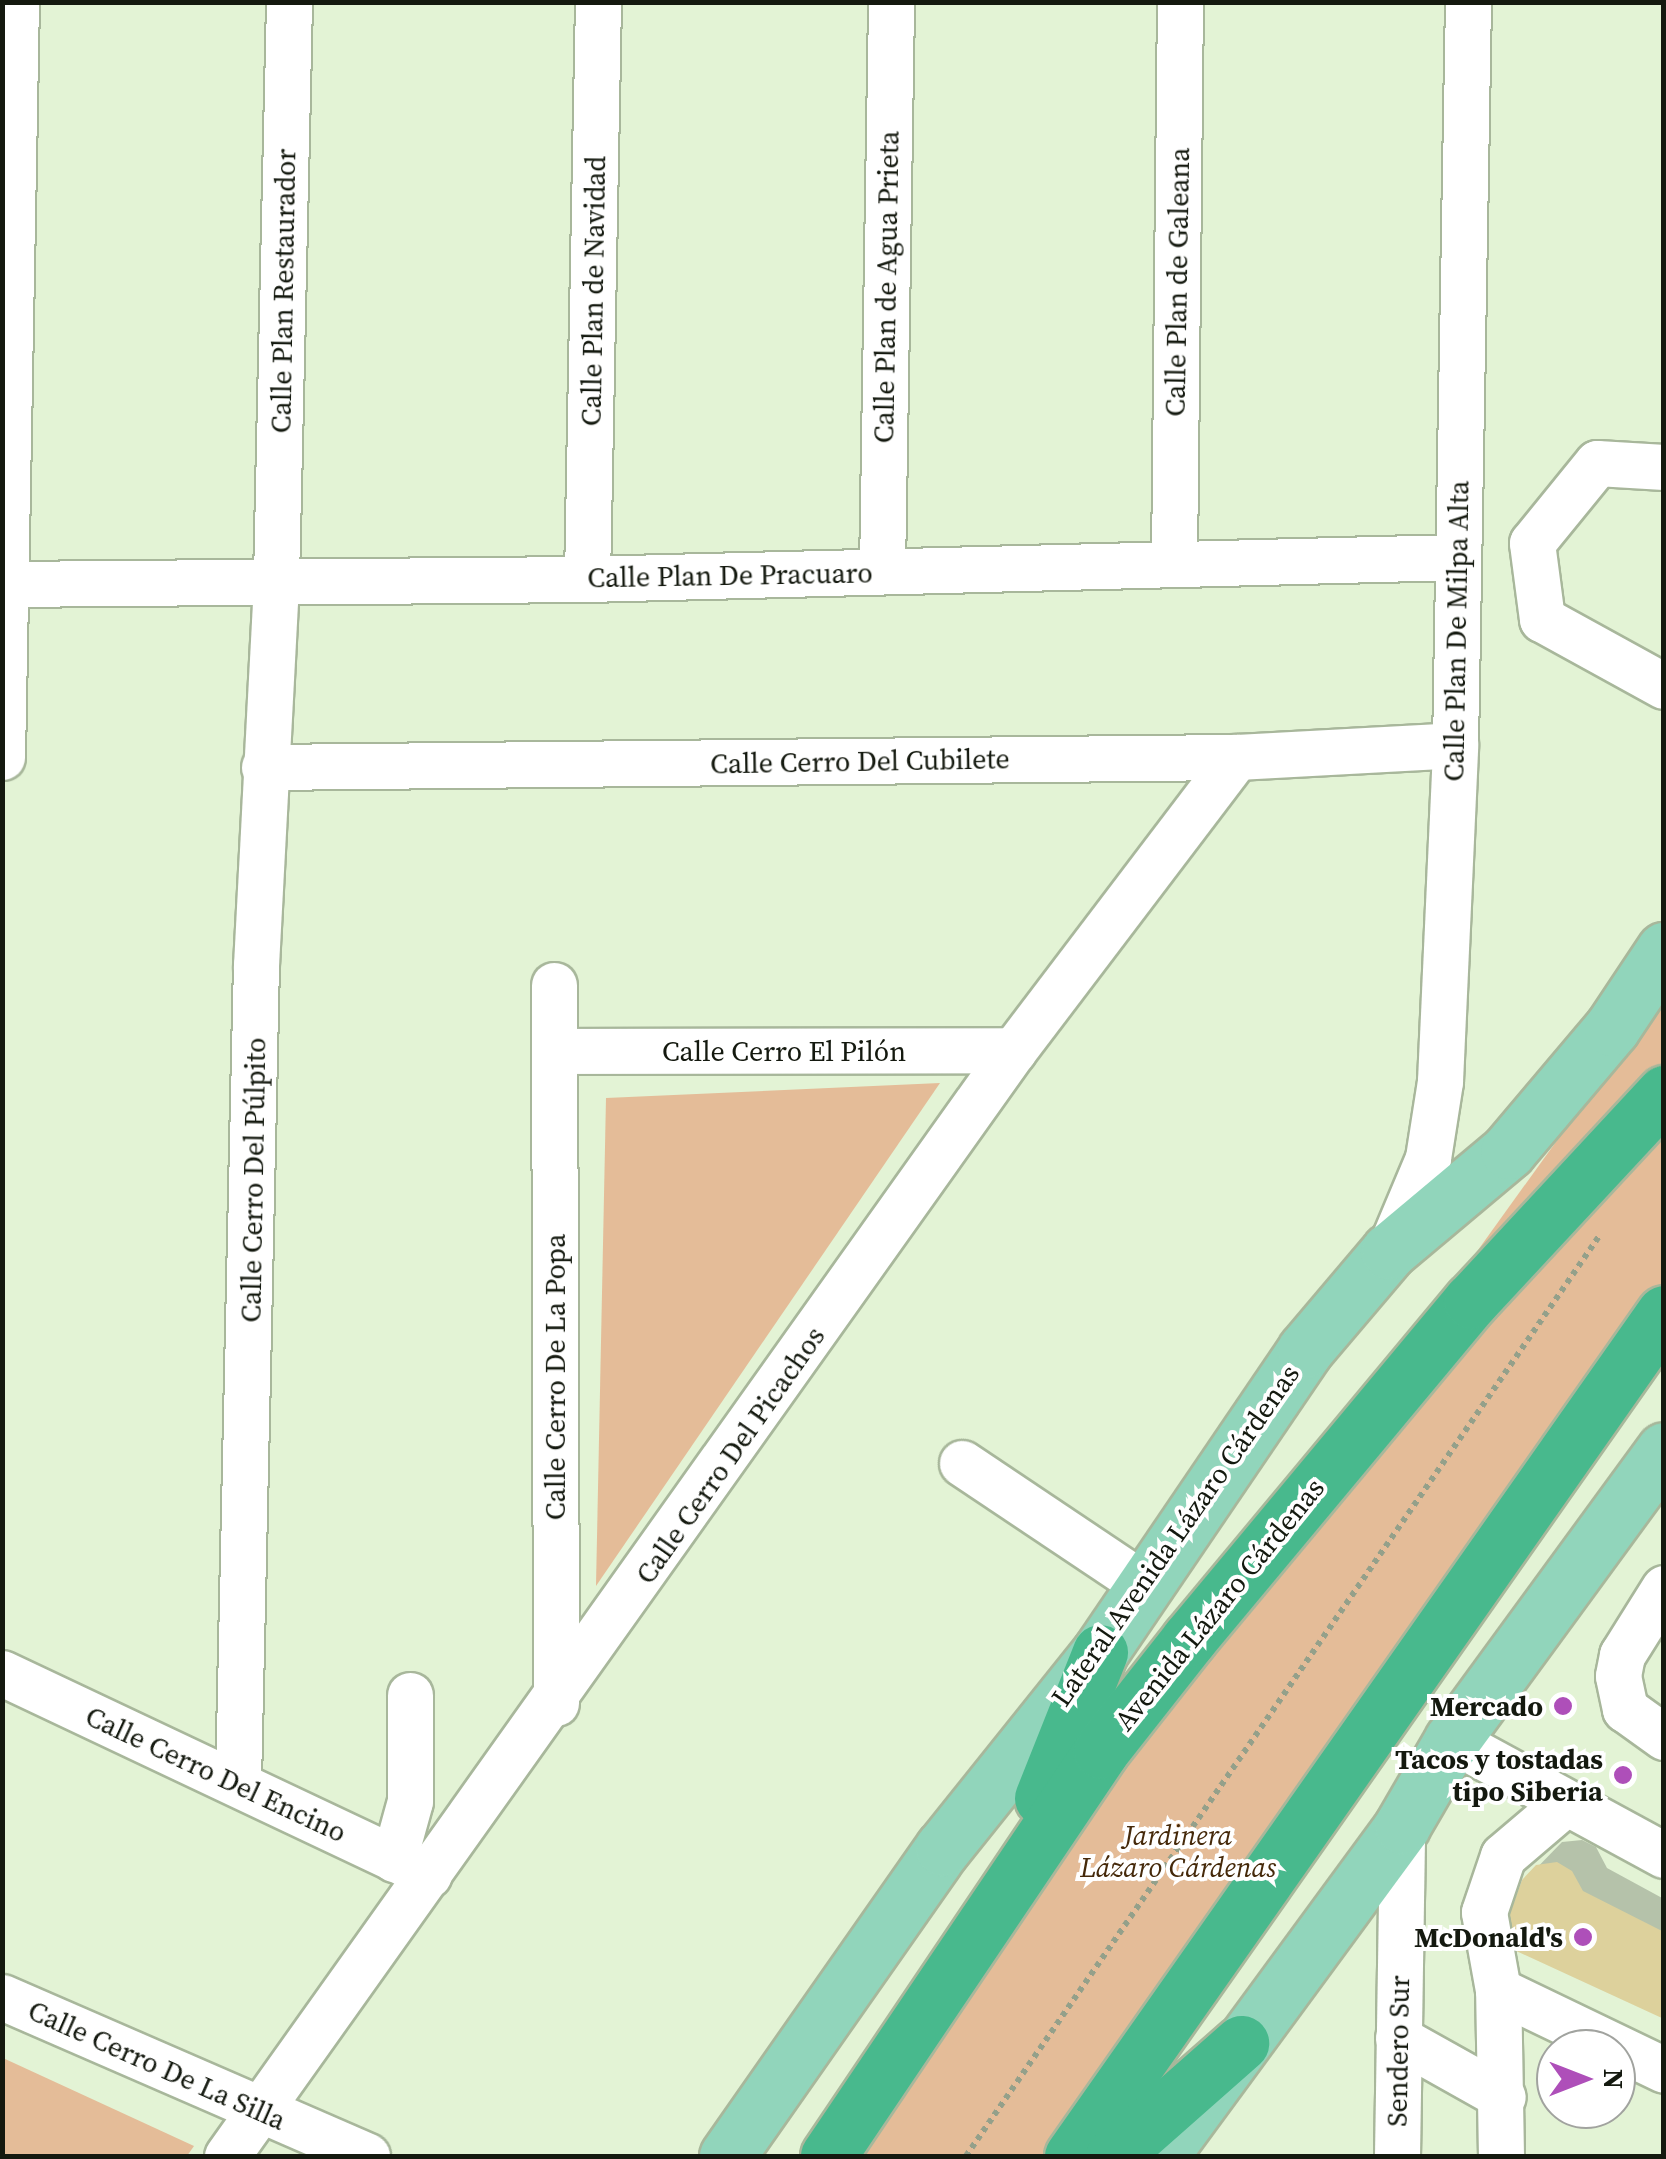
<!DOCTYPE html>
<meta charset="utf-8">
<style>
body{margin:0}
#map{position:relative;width:1666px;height:2159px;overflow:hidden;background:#e3f3d5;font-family:"Source Serif 4",serif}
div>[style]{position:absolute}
.green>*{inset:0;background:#e4bc98}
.shadow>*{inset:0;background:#0003}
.building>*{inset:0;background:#ddd19c}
.path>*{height:6px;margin-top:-3px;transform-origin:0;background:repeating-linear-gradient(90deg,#94a08a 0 5px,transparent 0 10px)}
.roads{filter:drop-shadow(2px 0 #a8b79b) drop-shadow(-2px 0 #a8b79b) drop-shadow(0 2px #a8b79b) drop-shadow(0 -2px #a8b79b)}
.minor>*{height:45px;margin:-22.5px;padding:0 22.5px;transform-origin:22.5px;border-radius:22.5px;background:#fff}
.major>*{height:55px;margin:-27.5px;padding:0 27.5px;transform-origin:27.5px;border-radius:27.5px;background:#91d5bb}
.highway>*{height:55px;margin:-27.5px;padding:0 27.5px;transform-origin:27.5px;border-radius:27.5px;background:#48b98d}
.dots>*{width:28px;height:28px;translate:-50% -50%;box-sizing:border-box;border:5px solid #fff;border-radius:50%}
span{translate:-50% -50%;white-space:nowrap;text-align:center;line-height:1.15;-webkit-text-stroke:8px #fff;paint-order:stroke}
.street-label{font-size:28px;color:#14190f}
.poi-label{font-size:28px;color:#14190f;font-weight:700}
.right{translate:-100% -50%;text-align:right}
.park-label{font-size:28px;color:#45290a;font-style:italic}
.frame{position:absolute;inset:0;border:5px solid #14190f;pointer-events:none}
.north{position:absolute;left:1536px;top:2029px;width:100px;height:100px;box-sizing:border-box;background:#fff;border:2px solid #a1a39f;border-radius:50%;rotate:90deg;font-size:28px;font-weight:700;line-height:40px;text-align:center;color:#14190f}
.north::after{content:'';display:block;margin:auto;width:35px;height:45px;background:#ae4fb9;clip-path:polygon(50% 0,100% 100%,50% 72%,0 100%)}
</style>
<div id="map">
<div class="green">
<div style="clip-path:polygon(1663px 993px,1663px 1347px,1088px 2156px,826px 2156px)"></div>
<div style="clip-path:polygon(940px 1083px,596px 1586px,606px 1098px)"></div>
<div style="clip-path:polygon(3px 2058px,194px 2146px,187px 2156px,3px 2156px)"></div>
</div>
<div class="shadow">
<div style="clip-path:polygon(1582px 1840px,1596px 1847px,1607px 1868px,1664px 1899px,1664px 2016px,1524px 1881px,1562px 1842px)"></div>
</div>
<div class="building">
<div style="clip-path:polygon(1557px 1862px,1572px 1871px,1583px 1891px,1664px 1932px,1664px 2019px,1499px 1943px,1522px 1880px,1536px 1865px)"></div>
</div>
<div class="path">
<div style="left:966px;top:2156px;width:1118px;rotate:-55.46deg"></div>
</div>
<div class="roads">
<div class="minor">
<div style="left:1664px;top:467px;width:67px;rotate:-176.6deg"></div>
<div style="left:1597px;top:463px;width:103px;rotate:129.1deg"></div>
<div style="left:1532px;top:543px;width:77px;rotate:82.5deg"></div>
<div style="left:1542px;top:619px;width:139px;rotate:28.8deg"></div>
<div style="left:1174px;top:562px;width:560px;rotate:-89.39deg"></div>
<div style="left:882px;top:571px;width:569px;rotate:-89.09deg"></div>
<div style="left:587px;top:579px;width:577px;rotate:-88.91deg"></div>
<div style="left:2px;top:584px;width:585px;rotate:-0.49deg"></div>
<div style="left:587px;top:579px;width:870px;rotate:-1.45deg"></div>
<div style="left:2px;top:757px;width:755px;rotate:-88.94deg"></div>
<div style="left:264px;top:767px;width:972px;rotate:-0.59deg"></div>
<div style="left:1236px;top:757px;width:219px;rotate:-3.1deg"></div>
<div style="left:554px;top:985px;width:718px;rotate:89.84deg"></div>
<div style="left:554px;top:1051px;width:460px;rotate:-0.1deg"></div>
<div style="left:1389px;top:1251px;width:101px;rotate:-67.2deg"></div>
<div style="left:1428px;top:1158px;width:78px;rotate:-81.1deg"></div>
<div style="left:1440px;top:1081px;width:336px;rotate:-87.4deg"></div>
<div style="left:1455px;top:745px;width:743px;rotate:-89deg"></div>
<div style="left:962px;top:1463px;width:219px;rotate:33.8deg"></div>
<div style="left:1664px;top:1588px;width:79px;rotate:122.1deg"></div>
<div style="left:1622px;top:1655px;width:21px;rotate:101deg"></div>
<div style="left:1618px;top:1676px;width:34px;rotate:78deg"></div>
<div style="left:1625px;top:1709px;width:48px;rotate:35.7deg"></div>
<div style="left:2px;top:1673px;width:472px;rotate:25.3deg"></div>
<div style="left:1452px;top:1740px;width:241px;rotate:28.5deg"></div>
<div style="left:238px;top:1782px;width:817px;rotate:-88.74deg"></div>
<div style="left:256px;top:965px;width:387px;rotate:-87deg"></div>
<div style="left:276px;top:579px;width:577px;rotate:-88.71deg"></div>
<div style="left:394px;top:1859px;width:60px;rotate:-74.6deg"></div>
<div style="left:410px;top:1801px;width:106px;rotate:-90deg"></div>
<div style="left:1498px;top:1990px;width:184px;rotate:25.7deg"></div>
<div style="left:2px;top:1997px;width:398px;rotate:23.5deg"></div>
<div style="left:1398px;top:2038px;width:120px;rotate:29.3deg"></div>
<div style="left:227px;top:2156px;width:1357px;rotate:-54.57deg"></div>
<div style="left:1014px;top:1050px;width:368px;rotate:-52.8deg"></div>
<div style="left:1397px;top:2156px;width:330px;rotate:-89.1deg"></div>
<div style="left:1501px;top:2156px;width:166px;rotate:-91deg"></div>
<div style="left:1498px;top:1990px;width:79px;rotate:-100.2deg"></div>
<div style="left:1484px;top:1912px;width:59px;rotate:-71.3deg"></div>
<div style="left:1503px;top:1856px;width:80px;rotate:-40.4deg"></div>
</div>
<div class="major">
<div style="left:727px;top:2156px;width:376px;rotate:-55deg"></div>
<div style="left:943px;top:1848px;width:251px;rotate:-51.3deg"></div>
<div style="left:1100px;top:1652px;width:365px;rotate:-55.8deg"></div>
<div style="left:1305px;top:1350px;width:130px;rotate:-49.7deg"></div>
<div style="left:1389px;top:1251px;width:155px;rotate:-40deg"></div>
<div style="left:1508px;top:1151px;width:161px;rotate:-49.8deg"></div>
<div style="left:1612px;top:1028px;width:94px;rotate:-56.3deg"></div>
<div style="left:1160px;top:2156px;width:409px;rotate:-53.7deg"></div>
<div style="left:1402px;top:1826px;width:99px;rotate:-59.8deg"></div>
<div style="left:1452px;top:1740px;width:359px;rotate:-53.8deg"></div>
</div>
<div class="highway">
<div style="left:1042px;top:1798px;width:157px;rotate:-68.3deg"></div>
<div style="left:828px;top:2156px;width:488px;rotate:-56deg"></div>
<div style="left:1101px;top:1751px;width:142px;rotate:-51.8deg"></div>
<div style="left:1189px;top:1639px;width:440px;rotate:-50.2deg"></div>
<div style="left:1471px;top:1301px;width:284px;rotate:-47.1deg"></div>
<div style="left:1072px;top:2156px;width:1030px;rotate:-54.92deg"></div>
<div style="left:1113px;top:2156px;width:171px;rotate:-41.4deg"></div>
</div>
</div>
<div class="dots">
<div style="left:1563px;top:1706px;background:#ae4fb9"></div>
<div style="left:1623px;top:1775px;background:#ae4fb9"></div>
<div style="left:1583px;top:1937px;background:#ae4fb9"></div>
</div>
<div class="street-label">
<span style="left:1177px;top:282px;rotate:-89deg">Calle Plan de Galeana</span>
<span style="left:886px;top:287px;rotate:-89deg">Calle Plan de Agua Prieta</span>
<span style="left:283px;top:291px;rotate:-89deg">Calle Plan Restaurador</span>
<span style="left:593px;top:291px;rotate:-89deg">Calle Plan de Navidad</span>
<span style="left:730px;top:575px;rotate:-1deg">Calle Plan De Pracuaro</span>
<span style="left:1456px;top:631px;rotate:-89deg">Calle Plan De Milpa Alta</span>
<span style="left:860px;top:761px;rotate:-1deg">Calle Cerro Del Cubilete</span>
<span style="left:784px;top:1051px">Calle Cerro El Pilón</span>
<span style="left:253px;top:1180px;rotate:-89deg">Calle Cerro Del Púlpito</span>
<span style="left:555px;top:1377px;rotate:-90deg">Calle Cerro De La Popa</span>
<span style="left:730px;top:1455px;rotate:-55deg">Calle Cerro Del Picachos</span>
<span style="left:1175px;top:1535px;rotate:-55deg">Lateral Avenida Lázaro Cárdenas</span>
<span style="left:1219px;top:1604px;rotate:-51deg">Avenida Lázaro Cárdenas</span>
<span style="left:216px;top:1774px;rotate:25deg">Calle Cerro Del Encino</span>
<span style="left:1398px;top:2051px;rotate:-89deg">Sendero Sur</span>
<span style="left:157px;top:2065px;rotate:24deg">Calle Cerro De La Silla</span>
</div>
<div class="poi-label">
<span class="right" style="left:1543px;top:1706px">Mercado</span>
<span class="right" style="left:1603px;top:1775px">Tacos y tostadas<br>tipo Siberia</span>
<span class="right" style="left:1563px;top:1937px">McDonald's</span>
</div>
<div class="park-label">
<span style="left:1178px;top:1851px">Jardinera<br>Lázaro Cárdenas</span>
</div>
<div class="frame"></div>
<div class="north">N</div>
</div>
